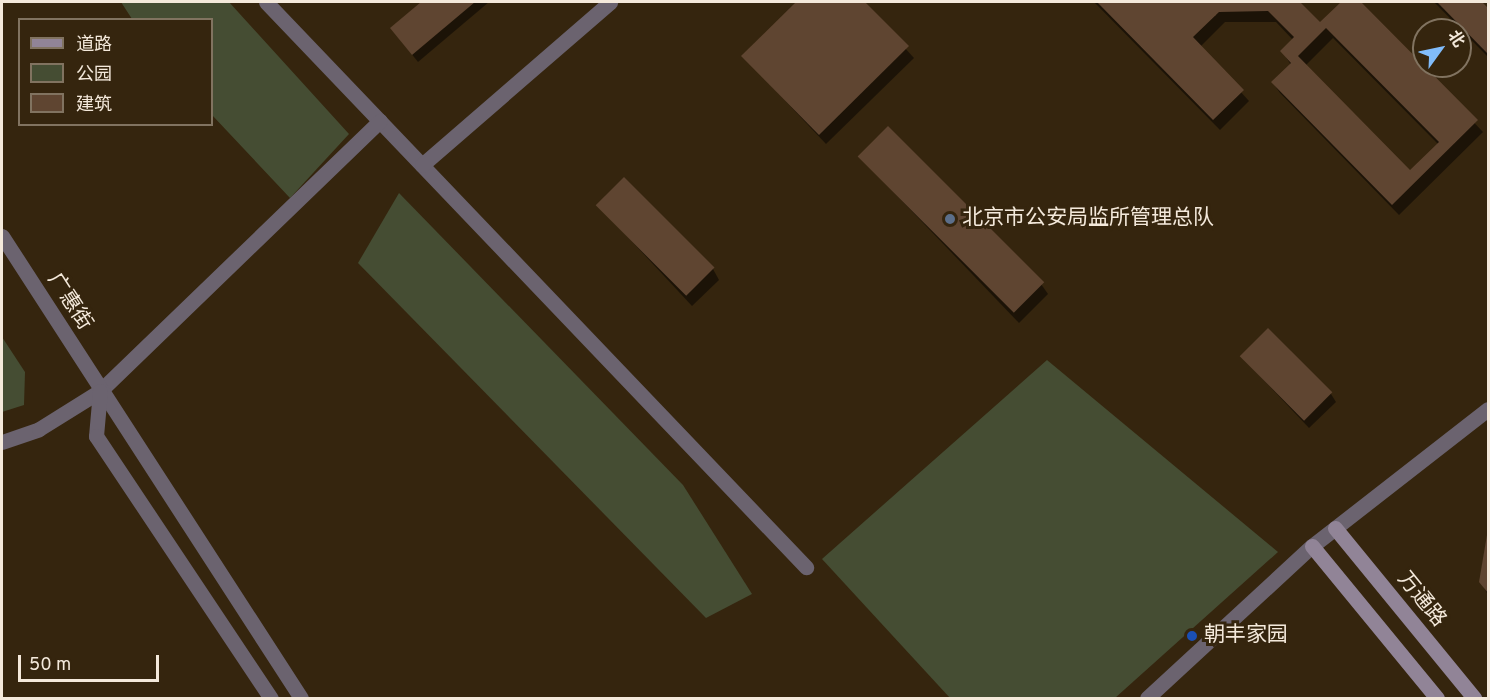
<!DOCTYPE html>
<meta charset="utf-8">
<style>
body{margin:0}
#map{position:relative;width:1490px;height:700px;overflow:hidden;background:#35250e;font-family:Overpass,"Noto Sans SC",sans-serif}
div>[style]{position:absolute}
.green>*{inset:0;background:#454d33}
.shadow>*{inset:0;background:#0007}
.building>*{inset:0;background:#5f4531;transform-origin:0 0}
.minor>*{height:15px;margin:-7.5px;padding:0 7.5px;transform-origin:7.5px;border-radius:7.5px;background:#6b636f}
.tertiary>*{height:15px;margin:-7.5px;padding:0 7.5px;transform-origin:7.5px;border-radius:7.5px;background:#6b636f}
.secondary>*{height:15px;margin:-7.5px;padding:0 7.5px;transform-origin:7.5px;border-radius:7.5px;background:#918497}
.dots>*{width:16px;height:16px;translate:-50% -50%;box-sizing:border-box;border:3px solid #35250e;border-radius:50%}
span{translate:-50% -50%;white-space:nowrap;text-align:center;line-height:1.15;-webkit-text-stroke:6px #35250e;paint-order:stroke}
.poi-label{font-size:21px;color:#f4e9db}
.left{translate:0 -50%;text-align:left}
.street-label{font-size:21px;color:#f4e9db}
.frame{position:absolute;inset:0;border:3px solid #f4e9db;pointer-events:none}
.legend{position:absolute;left:18px;top:18px;width:195px;height:108px;box-sizing:border-box;background:#35250e;border:2px solid #817360;margin:0;padding:8px 10px;list-style:none;font-size:18px;color:#f4e9db}
.legend li{display:flex;align-items:center;gap:12px;height:30px}
.legend b{width:30px;border:2px solid #817360}
.north{position:absolute;left:1412px;top:18px;width:60px;height:60px;box-sizing:border-box;background:#35250e;border:2px solid #817360;border-radius:50%;rotate:57deg;font-size:16px;font-weight:700;line-height:24px;text-align:center;color:#f4e9db}
.north::after{content:'';display:block;margin:auto;width:21px;height:27px;background:#81bcfa;clip-path:polygon(50% 0,100% 100%,50% 72%,0 100%)}
.scale{position:absolute;left:18px;top:655px;width:141px;height:27px;box-sizing:border-box;border:3px solid #f4e9db;border-top:0;padding-left:8px;font-size:18px;line-height:21px;white-space:nowrap;color:#f4e9db;-webkit-text-stroke:4px #35250e;paint-order:stroke}
</style>
<div id="map">
<div class="green">
<div style="clip-path:polygon(121px 2px,229px 2px,349px 134px,290px 198px,212px 115px,212px 20px,132px 19px)"></div>
<div style="clip-path:polygon(399px 193px,683px 485px,752px 594px,706px 618px,358px 263px)"></div>
<div style="clip-path:polygon(2px 337px,25px 372px,24px 405px,2px 412px)"></div>
<div style="clip-path:polygon(1047px 360px,1278px 552px,1115px 698px,950px 698px,822px 559px)"></div>
</div>
<div class="shadow">
<div style="clip-path:polygon(423px 2px,489px 2px,418px 62px,391px 28px)"></div>
<div style="clip-path:polygon(798px 2px,863px 2px,914px 58px,826px 144px,743px 56px)"></div>
<div style="clip-path:polygon(evenodd,1094px 2px,1298px 2px,1320px 24px,1343px 2px,1359px 2px,1483px 132px,1399px 215px,1280px 93px,1273px 83px,1291px 65px,1282px 51px,1293px 40px,1276px 22px,1225px 22px,1200px 47px,1249px 101px,1220px 130px,1094px 2px,1333px 38px,1438px 144px,1410px 172px,1305px 66px,1333px 38px)"></div>
<div style="clip-path:polygon(1434px 2px,1480px 2px,1488px 10px,1488px 57px)"></div>
<div style="clip-path:polygon(859px 156px,1041px 284px,1048px 294px,1019px 323px)"></div>
<div style="clip-path:polygon(598px 205px,713px 269px,719px 280px,692px 306px)"></div>
<div style="clip-path:polygon(1241px 356px,1331px 394px,1336px 402px,1309px 428px)"></div>
<div style="clip-path:polygon(1488px 531px,1488px 595px,1481px 582px)"></div>
</div>
<div class="building">
<div style="clip-path:polygon(421px 2px,475px 2px,412px 55px,390px 28px)"></div>
<div style="clip-path:polygon(796px 2px,865px 2px,909px 46px,819px 135px,741px 56px)"></div>
<div style="clip-path:polygon(evenodd,1097px 2px,1300px 2px,1320px 22px,1341px 2px,1361px 2px,1478px 120px,1392px 205px,1271px 82px,1291px 63px,1280px 51px,1294px 37px,1268px 11px,1219px 12px,1193px 37px,1244px 90px,1213px 120px,1097px 2px,1326px 28px,1439px 142px,1410px 170px,1298px 56px,1326px 28px)"></div>
<div style="clip-path:polygon(1437px 2px,1482px 2px,1488px 8px,1488px 54px)"></div>
<div style="left:888px;top:126px;width:221px;height:43px;rotate:45deg"></div>
<div style="left:624px;top:177px;width:128px;height:40px;rotate:45deg"></div>
<div style="left:1268px;top:328px;width:91px;height:40px;rotate:45deg"></div>
<div style="clip-path:polygon(1488px 529px,1488px 593px,1479px 582px)"></div>
</div>
<div class="minor">
<div style="left:266px;top:2px;width:782px;rotate:46.3deg"></div>
<div style="left:422px;top:165px;width:249px;rotate:-40.9deg"></div>
<div style="left:2px;top:442px;width:39px;rotate:-19deg"></div>
<div style="left:39px;top:429px;width:72px;rotate:-31.9deg"></div>
<div style="left:100px;top:391px;width:389px;rotate:-44deg"></div>
</div>
<div class="tertiary">
<div style="left:2px;top:236px;width:550px;rotate:57.09deg"></div>
<div style="left:100px;top:391px;width:45px;rotate:95.1deg"></div>
<div style="left:96px;top:436px;width:315px;rotate:56.3deg"></div>
<div style="left:1147px;top:698px;width:224px;rotate:-42.7deg"></div>
<div style="left:1312px;top:546px;width:223px;rotate:-37.9deg"></div>
</div>
<div class="secondary">
<div style="left:1335px;top:528px;width:220px;rotate:50.7deg"></div>
<div style="left:1312px;top:546px;width:197px;rotate:50.6deg"></div>
</div>
<div class="dots">
<div style="left:950px;top:219px;background:#5c6f8a"></div>
<div style="left:1192px;top:636px;background:#1a4fb4"></div>
</div>
<div class="poi-label">
<span class="left" style="left:962px;top:219px">北京市公安局监所管理总队</span>
<span class="left" style="left:1204px;top:636px">朝丰家园</span>
</div>
<div class="street-label">
<span style="left:69px;top:302px;rotate:57deg">广惠街</span>
<span style="left:1421px;top:600px;rotate:51deg">万通路</span>
</div>
<div class="frame"></div>
<ul class="legend">
<li><b style="height:8px;background:#918497"></b>道路</li>
<li><b style="height:16px;background:#454d33"></b>公园</li>
<li><b style="height:16px;background:#5f4531"></b>建筑</li>
</ul>
<div class="north">北</div>
<div class="scale">50 m</div>
</div>
